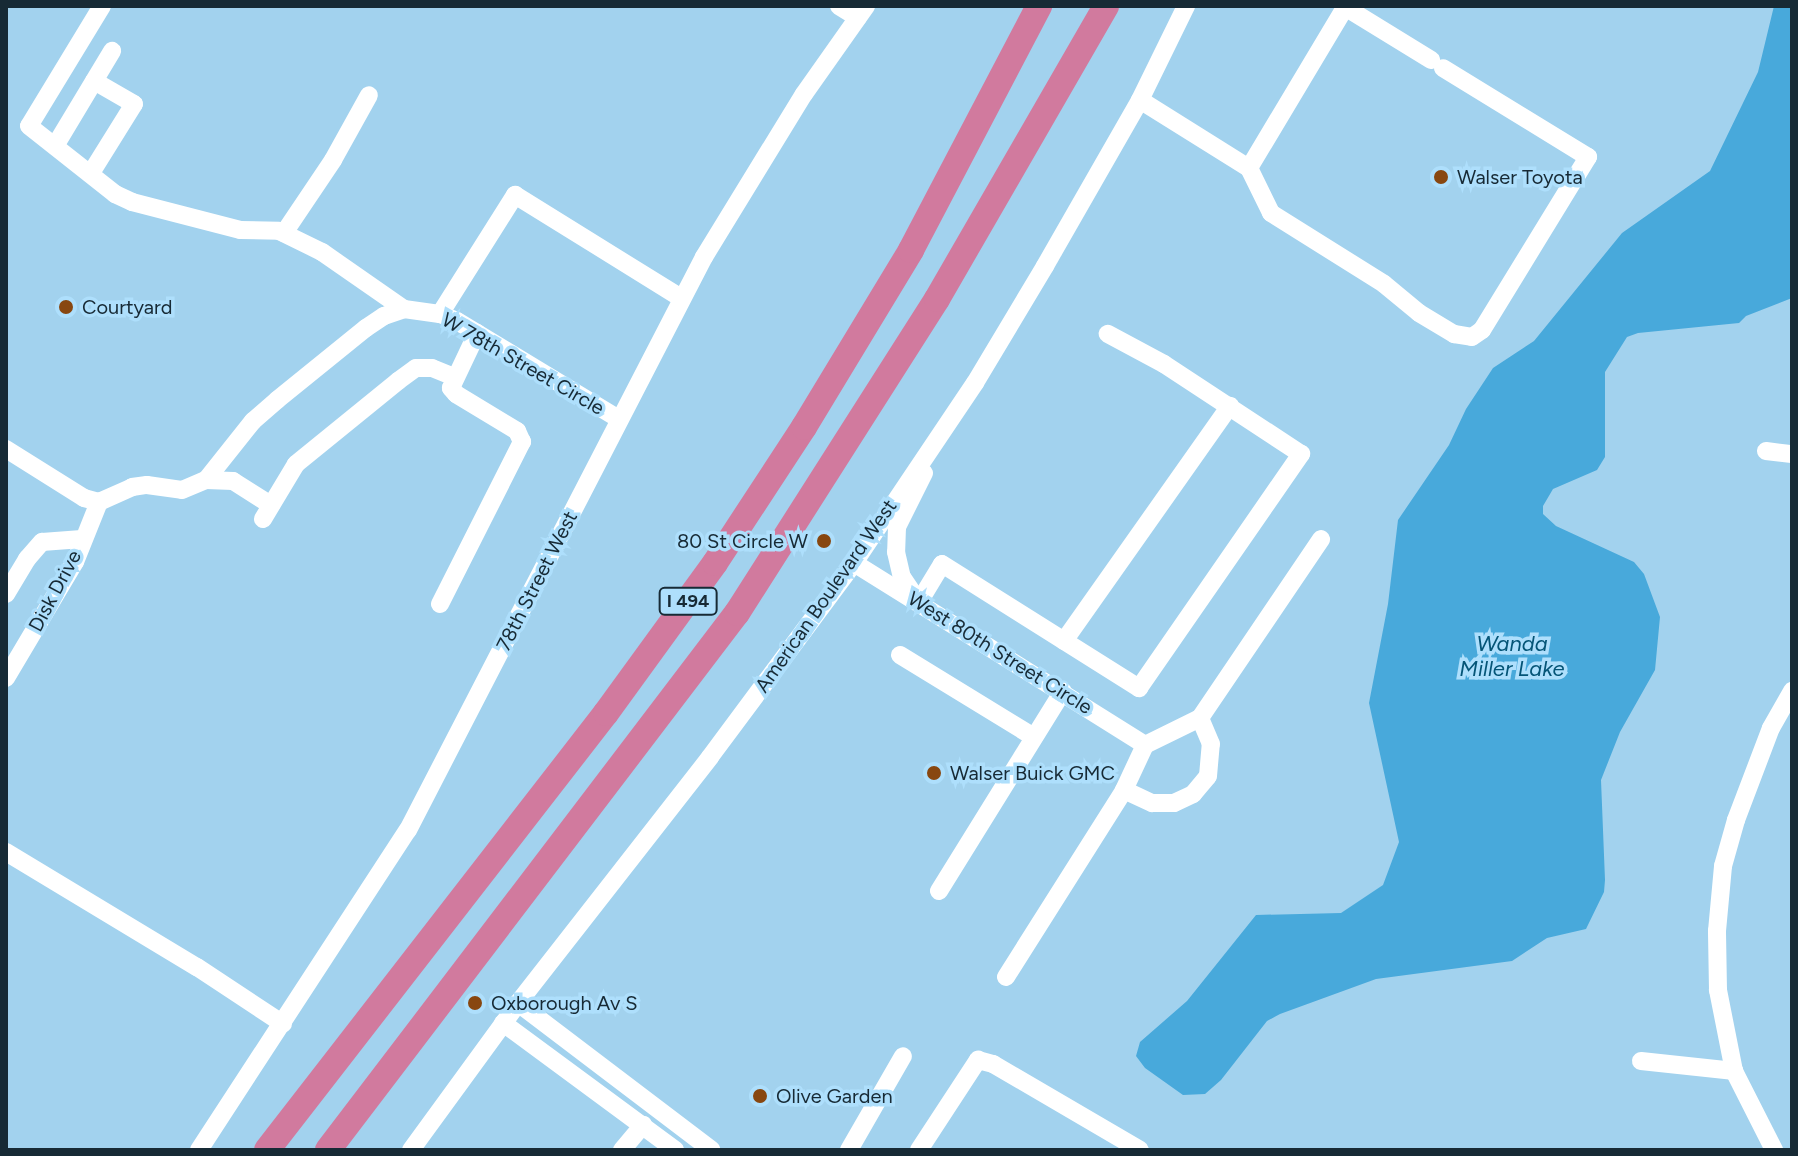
<!DOCTYPE html>
<style>
body{margin:0}
#map{position:relative;width:1798px;height:1156px;overflow:hidden;background:#a2d2ee;font-family:Figtree,sans-serif}
div>[style]{position:absolute}
.water>*{inset:0;background:#48a9db}
.minor>*{height:18px;margin:-9px;padding:0 9px;transform-origin:9px;border-radius:9px;background:#fff}
.highway>*{height:26px;margin:-13px;padding:0 13px;transform-origin:13px;border-radius:13px;background:#d17a9e}
.dots>*{width:22px;height:22px;translate:-50% -50%;box-sizing:border-box;border:4px solid #aedffc;border-radius:50%}
span{translate:-50% -50%;white-space:nowrap;text-align:center;line-height:1.15;-webkit-text-stroke:7px #aedffc;paint-order:stroke}
.shield-label span{padding:2px 6px;background:#aedffc;border:2px solid;border-radius:6px;-webkit-text-stroke-width:0}
.shield-label{font-size:18px;color:#172a35;font-weight:700}
.poi-label{font-size:20px;color:#172a35}
.left{translate:0 -50%;text-align:left}
.right{translate:-100% -50%;text-align:right}
.street-label{font-size:20px;color:#172a35}
.water-label{font-size:22px;color:#055577;font-style:italic}
.frame{position:absolute;inset:0;border:8px solid #172a35;pointer-events:none}
</style>
<div id="map">
<div class="water">
<div style="clip-path:polygon(1774px 6px,1792px 6px,1792px 298px,1746px 316px,1739px 323px,1638px 333px,1627px 337px,1605px 372px,1605px 457px,1597px 470px,1553px 489px,1543px 506px,1543px 514px,1556px 526px,1634px 562px,1644px 574px,1660px 617px,1655px 670px,1620px 732px,1601px 780px,1605px 880px,1604px 892px,1586px 929px,1547px 938px,1512px 961px,1376px 979px,1280px 1014px,1267px 1021px,1221px 1080px,1205px 1094px,1183px 1095px,1145px 1068px,1136px 1056px,1140px 1042px,1187px 1001px,1256px 915px,1341px 913px,1383px 885px,1399px 842px,1369px 703px,1388px 604px,1398px 520px,1449px 445px,1466px 409px,1493px 368px,1534px 341px,1622px 233px,1710px 171px,1758px 72px)"></div>
</div>
<div class="minor">
<div style="left:102px;top:6px;width:140px;rotate:121.3deg"></div>
<div style="left:29px;top:126px;width:110px;rotate:38.3deg"></div>
<div style="left:115px;top:194px;width:19px;rotate:25deg"></div>
<div style="left:132px;top:202px;width:112px;rotate:14.5deg"></div>
<div style="left:240px;top:230px;width:39px;rotate:1deg"></div>
<div style="left:279px;top:231px;width:48px;rotate:26deg"></div>
<div style="left:322px;top:252px;width:100px;rotate:34.8deg"></div>
<div style="left:839px;top:6px;width:22px;rotate:32deg"></div>
<div style="left:1345px;top:7px;width:101px;rotate:31.6deg"></div>
<div style="left:1140px;top:100px;width:128px;rotate:32deg"></div>
<div style="left:1249px;top:168px;width:50px;rotate:63.9deg"></div>
<div style="left:1271px;top:213px;width:133px;rotate:32.1deg"></div>
<div style="left:1384px;top:284px;width:45px;rotate:39.6deg"></div>
<div style="left:1419px;top:313px;width:41px;rotate:31deg"></div>
<div style="left:1454px;top:334px;width:18px;rotate:9deg"></div>
<div style="left:1472px;top:337px;width:12px;rotate:-35deg"></div>
<div style="left:1482px;top:330px;width:203px;rotate:-58.5deg"></div>
<div style="left:1588px;top:157px;width:170px;rotate:-148.5deg"></div>
<div style="left:55px;top:146px;width:111px;rotate:-59deg"></div>
<div style="left:1249px;top:168px;width:189px;rotate:-59.1deg"></div>
<div style="left:91px;top:173px;width:81px;rotate:-58.1deg"></div>
<div style="left:134px;top:104px;width:46px;rotate:-150.1deg"></div>
<div style="left:284px;top:233px;width:88px;rotate:-56.1deg"></div>
<div style="left:333px;top:160px;width:74px;rotate:-61deg"></div>
<div style="left:440px;top:314px;width:141px;rotate:-57.8deg"></div>
<div style="left:515px;top:195px;width:195px;rotate:31.8deg"></div>
<div style="left:6px;top:449px;width:92px;rotate:32.1deg"></div>
<div style="left:84px;top:498px;width:16px;rotate:15deg"></div>
<div style="left:99px;top:502px;width:36px;rotate:-24deg"></div>
<div style="left:132px;top:487px;width:15px;rotate:-8deg"></div>
<div style="left:147px;top:485px;width:35px;rotate:8deg"></div>
<div style="left:182px;top:490px;width:26px;rotate:-23deg"></div>
<div style="left:206px;top:480px;width:27px;rotate:2deg"></div>
<div style="left:233px;top:481px;width:45px;rotate:32.3deg"></div>
<div style="left:1766px;top:451px;width:26px;rotate:7deg"></div>
<div style="left:924px;top:473px;width:60px;rotate:116.6deg"></div>
<div style="left:897px;top:527px;width:25px;rotate:92deg"></div>
<div style="left:896px;top:552px;width:26px;rotate:77deg"></div>
<div style="left:902px;top:577px;width:30px;rotate:56deg"></div>
<div style="left:919px;top:602px;width:44px;rotate:-58.8deg"></div>
<div style="left:942px;top:564px;width:233px;rotate:32.2deg"></div>
<div style="left:1139px;top:688px;width:285px;rotate:-55.3deg"></div>
<div style="left:1301px;top:454px;width:164px;rotate:-146.7deg"></div>
<div style="left:1164px;top:364px;width:64px;rotate:-151.8deg"></div>
<div style="left:206px;top:480px;width:75px;rotate:-51.5deg"></div>
<div style="left:253px;top:421px;width:32px;rotate:-41deg"></div>
<div style="left:277px;top:400px;width:114px;rotate:-39deg"></div>
<div style="left:366px;top:328px;width:22px;rotate:-34deg"></div>
<div style="left:384px;top:316px;width:21px;rotate:-19deg"></div>
<div style="left:404px;top:309px;width:36px;rotate:8deg"></div>
<div style="left:440px;top:314px;width:18px;rotate:22deg"></div>
<div style="left:457px;top:321px;width:189px;rotate:31.2deg"></div>
<div style="left:263px;top:519px;width:64px;rotate:-59deg"></div>
<div style="left:296px;top:464px;width:132px;rotate:-39.1deg"></div>
<div style="left:398px;top:381px;width:22px;rotate:-36deg"></div>
<div style="left:416px;top:368px;width:16px"></div>
<div style="left:432px;top:368px;width:24px;rotate:22deg"></div>
<div style="left:854px;top:563px;width:343px;rotate:32deg"></div>
<div style="left:6px;top:594px;width:41px;rotate:-59deg"></div>
<div style="left:27px;top:559px;width:23px;rotate:-49deg"></div>
<div style="left:42px;top:542px;width:40px;rotate:-4.3deg"></div>
<div style="left:440px;top:604px;width:182px;rotate:-63.2deg"></div>
<div style="left:522px;top:442px;width:12px;rotate:-114deg"></div>
<div style="left:517px;top:431px;width:71px;rotate:-148.8deg"></div>
<div style="left:456px;top:394px;width:8px;rotate:-130deg"></div>
<div style="left:451px;top:388px;width:61px;rotate:-64.7deg"></div>
<div style="left:1064px;top:641px;width:288px;rotate:-54.8deg"></div>
<div style="left:900px;top:655px;width:157px;rotate:31.5deg"></div>
<div style="left:6px;top:678px;width:135px;rotate:-59.3deg"></div>
<div style="left:75px;top:562px;width:65px;rotate:-68.2deg"></div>
<div style="left:1124px;top:790px;width:31px;rotate:25deg"></div>
<div style="left:1152px;top:803px;width:22px"></div>
<div style="left:1174px;top:803px;width:21px;rotate:-25deg"></div>
<div style="left:1193px;top:794px;width:23px;rotate:-50deg"></div>
<div style="left:1208px;top:776px;width:32px;rotate:-85deg"></div>
<div style="left:1211px;top:744px;width:28px;rotate:-113deg"></div>
<div style="left:1200px;top:718px;width:216px;rotate:-55.9deg"></div>
<div style="left:6px;top:852px;width:223px;rotate:31.1deg"></div>
<div style="left:197px;top:967px;width:103px;rotate:33.5deg"></div>
<div style="left:939px;top:891px;width:235px;rotate:-58.2deg"></div>
<div style="left:1006px;top:977px;width:221px;rotate:-57.7deg"></div>
<div style="left:1124px;top:790px;width:50px;rotate:-65deg"></div>
<div style="left:1145px;top:745px;width:61px;rotate:-26.1deg"></div>
<div style="left:518px;top:1003px;width:243px;rotate:37.2deg"></div>
<div style="left:503px;top:1023px;width:214px;rotate:36.4deg"></div>
<div style="left:1641px;top:1061px;width:94px;rotate:6.1deg"></div>
<div style="left:1734px;top:1071px;width:83px;rotate:-101.2deg"></div>
<div style="left:1718px;top:990px;width:59px;rotate:-91deg"></div>
<div style="left:1717px;top:931px;width:65px;rotate:-84.7deg"></div>
<div style="left:1723px;top:866px;width:48px;rotate:-74.2deg"></div>
<div style="left:1736px;top:820px;width:98px;rotate:-69.2deg"></div>
<div style="left:1771px;top:728px;width:43px;rotate:-60.4deg"></div>
<div style="left:1734px;top:1071px;width:89px;rotate:63.1deg"></div>
<div style="left:199px;top:1150px;width:382px;rotate:-56.9deg"></div>
<div style="left:408px;top:830px;width:645px;rotate:-62.68deg"></div>
<div style="left:704px;top:257px;width:191px;rotate:-58.5deg"></div>
<div style="left:804px;top:94px;width:108px;rotate:-54.8deg"></div>
<div style="left:411px;top:1150px;width:182px;rotate:-53.9deg"></div>
<div style="left:518px;top:1003px;width:312px;rotate:-52deg"></div>
<div style="left:710px;top:757px;width:242px;rotate:-53.4deg"></div>
<div style="left:854px;top:563px;width:217px;rotate:-56.1deg"></div>
<div style="left:975px;top:383px;width:136px;rotate:-59.1deg"></div>
<div style="left:1045px;top:266px;width:191px;rotate:-60.2deg"></div>
<div style="left:1140px;top:100px;width:105px;rotate:-63.9deg"></div>
<div style="left:622px;top:1150px;width:33px;rotate:-50deg"></div>
<div style="left:849px;top:1150px;width:108px;rotate:-60.1deg"></div>
<div style="left:919px;top:1150px;width:108px;rotate:-56.8deg"></div>
<div style="left:978px;top:1060px;width:16px;rotate:15deg"></div>
<div style="left:993px;top:1064px;width:170px;rotate:30.3deg"></div>
</div>
<div class="highway">
<div style="left:267px;top:1150px;width:553px;rotate:-52.2deg"></div>
<div style="left:606px;top:713px;width:185px;rotate:-54deg"></div>
<div style="left:715px;top:563px;width:163px;rotate:-56.8deg"></div>
<div style="left:804px;top:427px;width:207px;rotate:-58.8deg"></div>
<div style="left:911px;top:250px;width:276px;rotate:-62.3deg"></div>
<div style="left:328px;top:1150px;width:675px;rotate:-52.71deg"></div>
<div style="left:737px;top:613px;width:372px;rotate:-57.5deg"></div>
<div style="left:937px;top:299px;width:338px;rotate:-60deg"></div>
</div>
<div class="dots">
<div style="left:1441px;top:177px;background:#884710"></div>
<div style="left:66px;top:307px;background:#884710"></div>
<div style="left:824px;top:541px;background:#884710"></div>
<div style="left:934px;top:773px;background:#884710"></div>
<div style="left:475px;top:1003px;background:#884710"></div>
<div style="left:760px;top:1096px;background:#884710"></div>
</div>
<div class="shield-label">
<span style="left:688px;top:601px">I 494</span>
</div>
<div class="poi-label">
<span class="left" style="left:1457px;top:177px">Walser Toyota</span>
<span class="left" style="left:82px;top:307px">Courtyard</span>
<span class="right" style="left:808px;top:541px">80 St Circle W</span>
<span class="left" style="left:950px;top:773px">Walser Buick GMC</span>
<span class="left" style="left:491px;top:1003px">Oxborough Av S</span>
<span class="left" style="left:776px;top:1096px">Olive Garden</span>
</div>
<div class="street-label">
<span style="left:523px;top:364px;rotate:30deg">W 78th Street Circle</span>
<span style="left:537px;top:581px;rotate:-63deg">78th Street West</span>
<span style="left:55px;top:591px;rotate:-62deg">Disk Drive</span>
<span style="left:826px;top:596px;rotate:-55deg">American Boulevard West</span>
<span style="left:1000px;top:653px;rotate:32deg">West 80th Street Circle</span>
</div>
<div class="water-label">
<span style="left:1512px;top:656px">Wanda<br>Miller Lake</span>
</div>
<div class="frame"></div>
</div>
